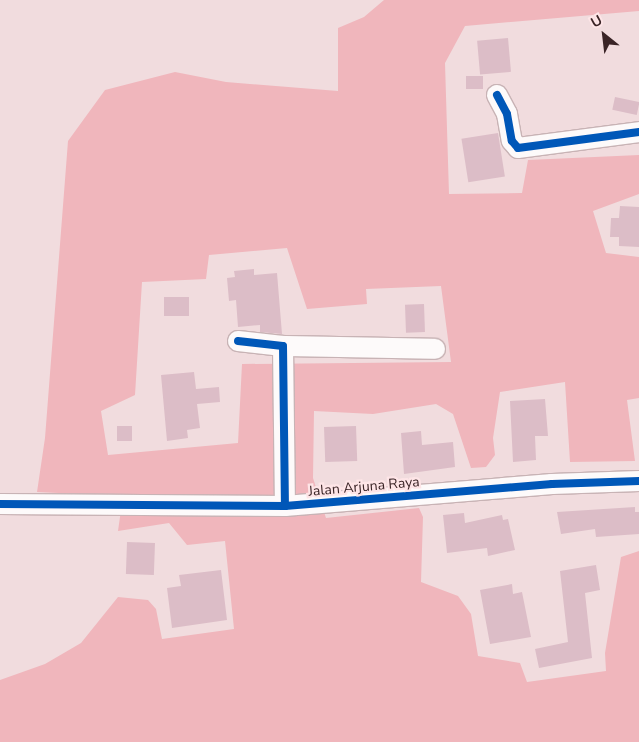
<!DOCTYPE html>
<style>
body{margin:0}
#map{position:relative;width:639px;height:742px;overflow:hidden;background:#f1dcde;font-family:"Nunito Sans",sans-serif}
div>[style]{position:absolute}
.green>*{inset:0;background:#f0b6bc}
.building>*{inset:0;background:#dcbdc7;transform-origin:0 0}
.roads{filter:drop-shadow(1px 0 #c8b3b5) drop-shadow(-1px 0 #c8b3b5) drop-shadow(0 1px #c8b3b5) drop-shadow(0 -1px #c8b3b5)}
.street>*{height:20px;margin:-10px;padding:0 10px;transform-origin:10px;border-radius:10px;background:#fdfafa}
.cycleway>*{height:8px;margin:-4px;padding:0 4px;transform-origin:4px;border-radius:4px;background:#0057b8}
span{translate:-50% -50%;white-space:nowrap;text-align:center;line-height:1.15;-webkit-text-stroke:4.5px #fee5e7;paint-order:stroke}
.street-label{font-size:14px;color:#3a2426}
.north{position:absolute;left:579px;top:10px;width:50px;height:50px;-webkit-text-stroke:4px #fee5e7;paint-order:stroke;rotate:331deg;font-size:14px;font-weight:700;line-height:20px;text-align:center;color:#3a2426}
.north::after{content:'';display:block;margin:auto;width:18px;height:22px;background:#3a2426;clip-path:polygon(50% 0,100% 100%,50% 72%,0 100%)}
</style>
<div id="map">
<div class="green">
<div style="clip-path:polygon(evenodd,384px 0,639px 0,639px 11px,465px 26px,445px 63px,449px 194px,522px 193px,528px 160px,639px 155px,639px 194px,593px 211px,606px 253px,639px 257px,639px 398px,627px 400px,635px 461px,570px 462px,565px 382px,500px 392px,493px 438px,495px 455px,486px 467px,471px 468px,453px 414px,436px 404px,373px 414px,314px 411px,313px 478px,326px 518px,419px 508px,423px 517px,421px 582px,458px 596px,471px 614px,478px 656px,520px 663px,527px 682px,606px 671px,605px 653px,621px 557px,639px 551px,639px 742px,0 742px,0 680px,45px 664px,81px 643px,118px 597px,148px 600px,156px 609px,162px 639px,234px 629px,225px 541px,187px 545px,169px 523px,118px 531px,123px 496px,37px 492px,45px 438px,68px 141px,105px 90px,175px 72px,226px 82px,338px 91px,338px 28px,364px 17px,384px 0,287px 248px,307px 309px,367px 304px,366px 289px,441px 286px,451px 362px,242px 364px,238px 443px,108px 455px,101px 411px,135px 395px,142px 282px,206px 279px,209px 255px,287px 248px)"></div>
</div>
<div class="building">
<div style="left:508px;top:38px;width:34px;height:31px;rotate:85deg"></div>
<div style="left:466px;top:76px;width:17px;height:13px"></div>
<div style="left:615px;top:97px;width:25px;height:13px;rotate:12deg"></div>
<div style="left:498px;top:133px;width:44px;height:37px;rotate:81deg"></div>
<div style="clip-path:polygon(620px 206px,639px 207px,639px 247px,619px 246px,619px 237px,610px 237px,611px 218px,619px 218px)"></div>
<div style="clip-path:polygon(254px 269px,254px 275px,277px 273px,282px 334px,260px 332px,260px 325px,238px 327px,236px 300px,229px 301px,227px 278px,235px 277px,234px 271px)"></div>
<div style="left:164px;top:297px;width:25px;height:19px"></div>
<div style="left:424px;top:304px;width:28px;height:19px;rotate:88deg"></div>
<div style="clip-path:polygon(194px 372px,196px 389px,219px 387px,220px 402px,197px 404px,200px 428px,187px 430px,188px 438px,167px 441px,161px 375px)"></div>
<div style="clip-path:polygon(545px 399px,548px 436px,535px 436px,536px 460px,513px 462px,510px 401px)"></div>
<div style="left:117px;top:426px;width:15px;height:15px"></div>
<div style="left:356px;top:426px;width:35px;height:32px;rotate:88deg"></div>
<div style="clip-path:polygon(421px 431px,422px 445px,453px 442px,455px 467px,404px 474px,401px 433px)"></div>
<div style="clip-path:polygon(635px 507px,635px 512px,639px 512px,639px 534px,596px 537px,595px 529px,561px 534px,557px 512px)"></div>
<div style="clip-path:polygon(464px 513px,465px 523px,502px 515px,503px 520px,508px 519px,515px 550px,488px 556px,487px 548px,447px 553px,443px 515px)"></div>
<div style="left:127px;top:542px;width:28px;height:32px;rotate:2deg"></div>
<div style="clip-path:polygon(596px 565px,600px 590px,585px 593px,592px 658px,539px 668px,535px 649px,568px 642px,560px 571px)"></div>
<div style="clip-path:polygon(221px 570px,227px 620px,172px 628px,167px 588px,181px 586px,179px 575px)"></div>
<div style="clip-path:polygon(512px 584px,513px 594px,522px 592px,531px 637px,490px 644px,480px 590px)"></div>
</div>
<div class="roads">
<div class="street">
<div style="left:497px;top:95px;width:21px;rotate:62deg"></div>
<div style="left:507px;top:114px;width:27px;rotate:80deg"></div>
<div style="left:512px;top:141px;width:9px;rotate:49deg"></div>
<div style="left:518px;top:148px;width:122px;rotate:-7.5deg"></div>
<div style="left:238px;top:341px;width:45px;rotate:6.3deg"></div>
<div style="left:283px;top:346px;width:160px;rotate:89.3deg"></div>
<div style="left:283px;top:346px;width:152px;rotate:1.1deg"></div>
<div style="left:0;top:504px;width:285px;rotate:0.4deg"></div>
<div style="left:285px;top:506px;width:268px;rotate:-4.7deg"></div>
<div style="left:552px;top:484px;width:87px;rotate:-2deg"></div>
</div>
</div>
<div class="cycleway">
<div style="left:497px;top:95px;width:21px;rotate:62deg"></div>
<div style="left:507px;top:114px;width:27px;rotate:80deg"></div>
<div style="left:512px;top:141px;width:9px;rotate:49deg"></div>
<div style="left:518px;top:148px;width:122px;rotate:-7.5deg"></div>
<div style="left:238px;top:341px;width:45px;rotate:6.3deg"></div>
<div style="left:283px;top:346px;width:160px;rotate:89.3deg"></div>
<div style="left:0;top:504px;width:285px;rotate:0.4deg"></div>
<div style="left:285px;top:506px;width:268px;rotate:-4.7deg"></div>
<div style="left:552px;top:484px;width:87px;rotate:-2deg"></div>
</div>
<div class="street-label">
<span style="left:364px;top:487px;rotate:-5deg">Jalan Arjuna Raya</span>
</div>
<div class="north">U</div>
</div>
